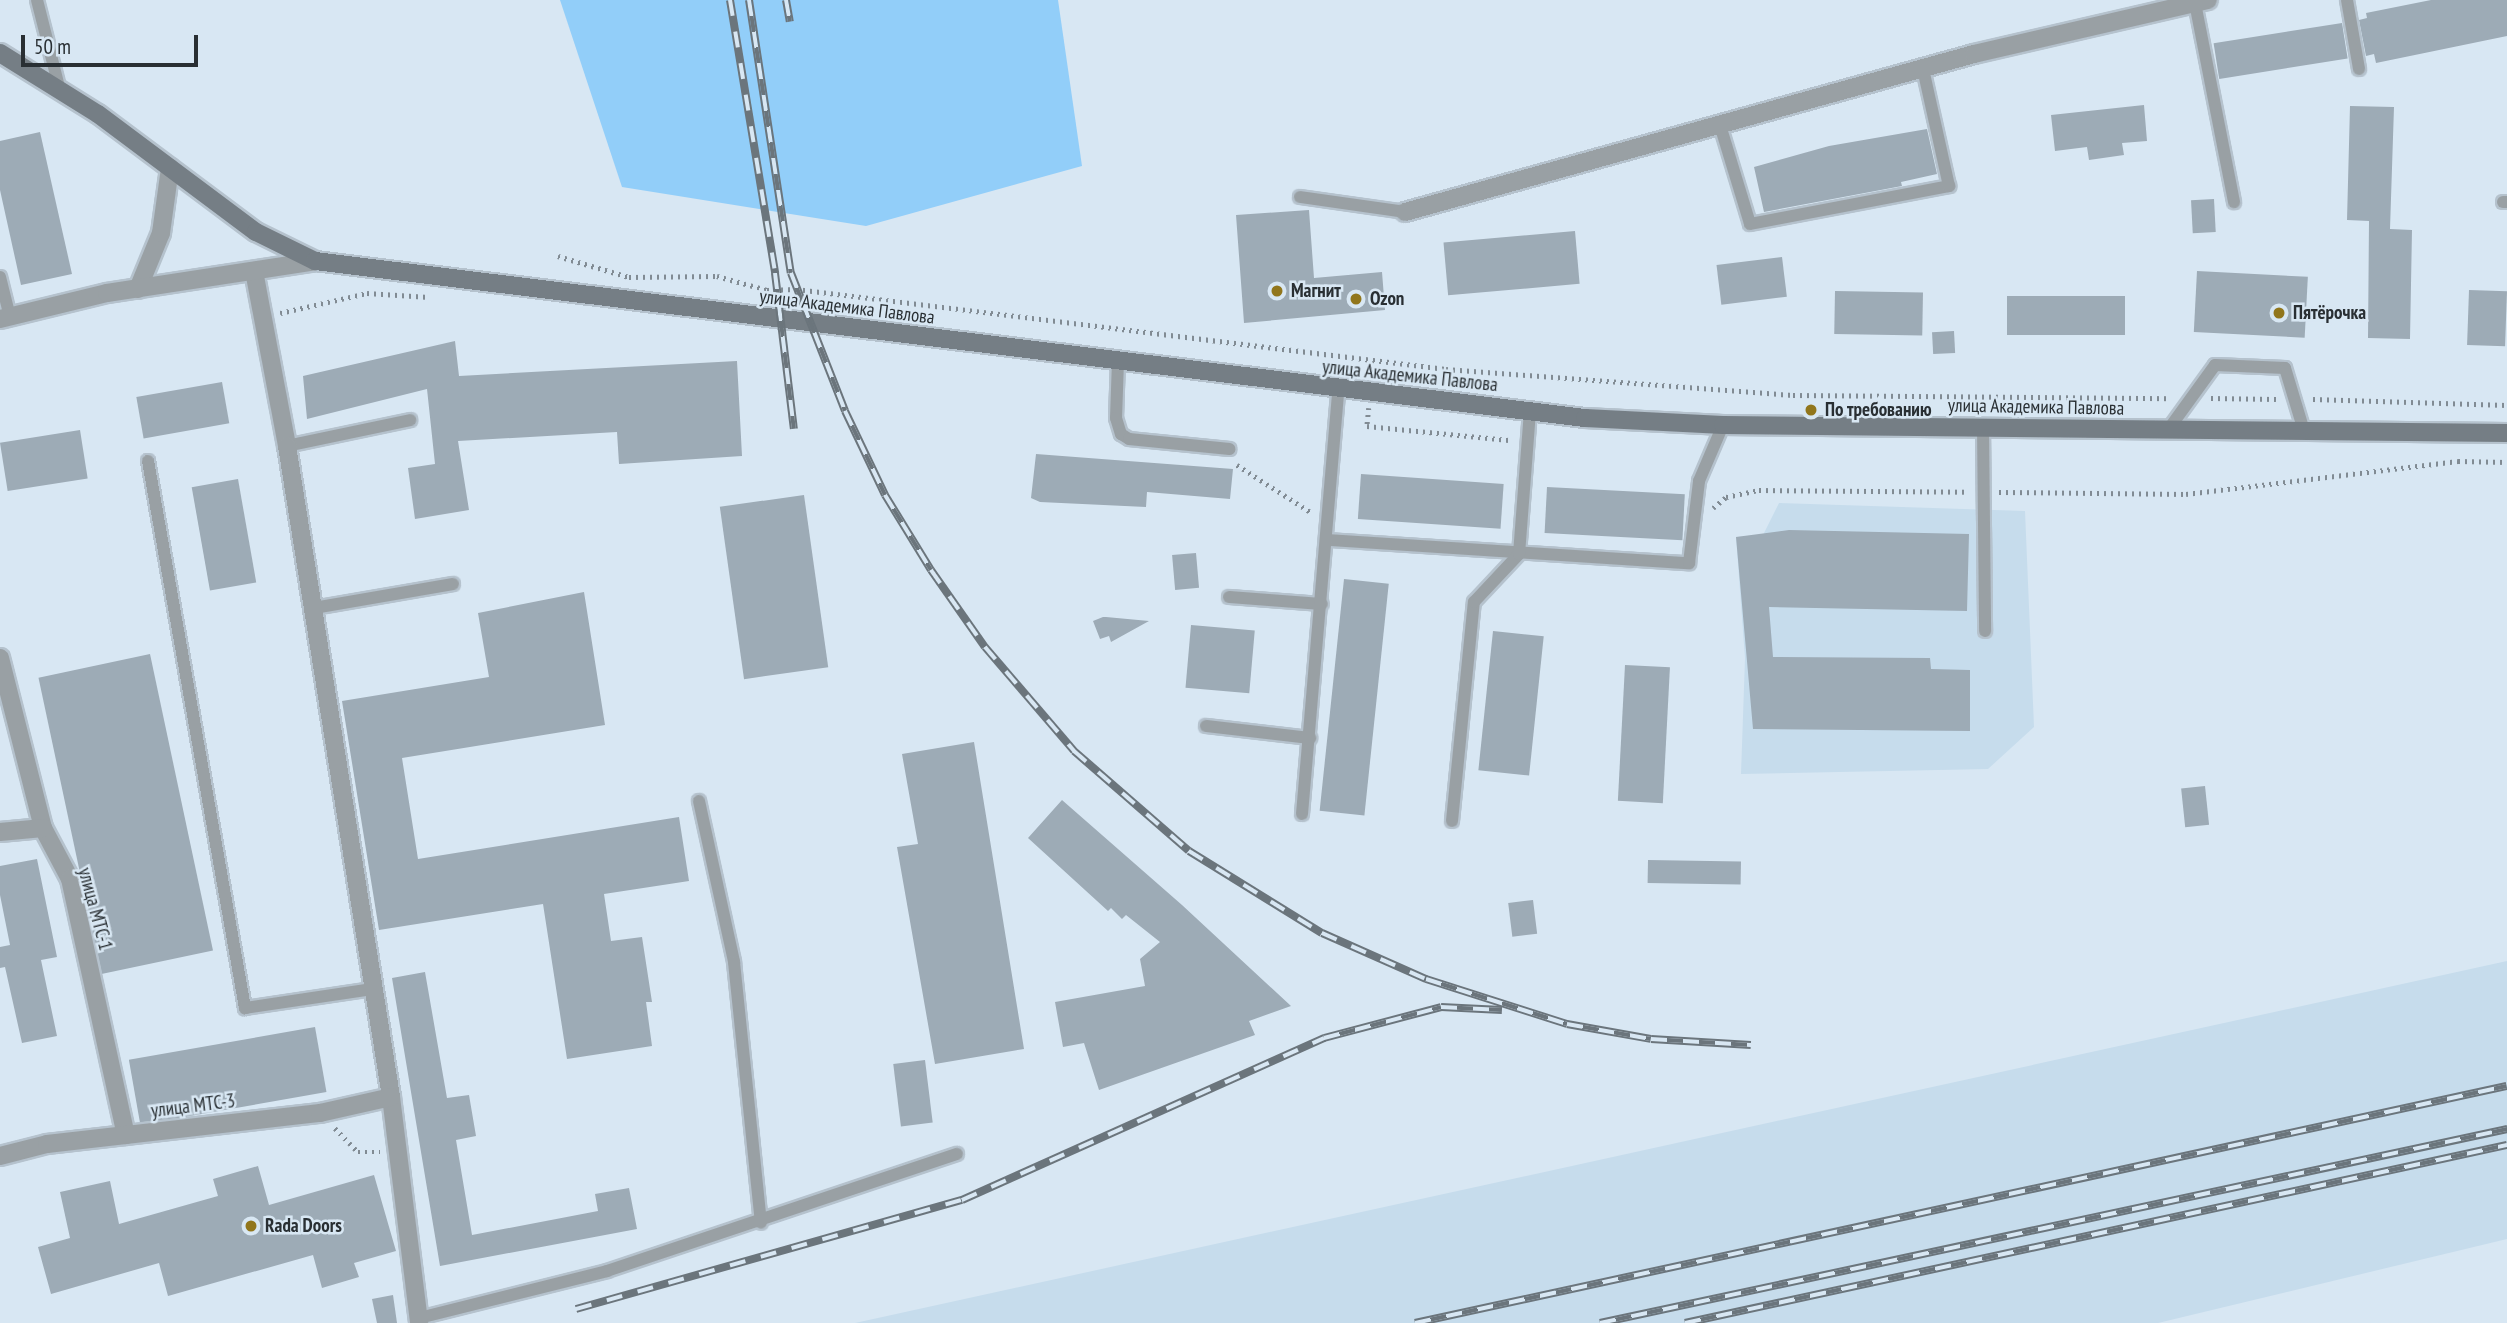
<!DOCTYPE html>
<meta charset="utf-8">
<style>
body{margin:0}
#map{position:relative;width:2507px;height:1323px;overflow:hidden;background:#d8e7f3;font-family:"PT Sans Narrow",sans-serif}
div>[style]{position:absolute}
.built>*{inset:0;background:#c6dcec}
.green>*{inset:0;background:#92cef9}
.building>*{inset:0;background:#9dabb6;transform-origin:0 0}
.path>*{height:4.5px;margin-top:-2.25px;transform-origin:0;background:repeating-linear-gradient(90deg,#818b93 0 2px,transparent 0 7px)}
.roads{filter:drop-shadow(2px 0 #b5c2cd) drop-shadow(-2px 0 #b5c2cd) drop-shadow(0 2px #b5c2cd) drop-shadow(0 -2px #b5c2cd)}
.lane>*{height:12px;margin:-6px;padding:0 6px;transform-origin:6px;border-radius:6px;background:#99a0a4}
.street>*{height:18px;margin:-9px;padding:0 9px;transform-origin:9px;border-radius:9px;background:#99a0a4}
.secondary>*{height:18px;margin:-9px;padding:0 9px;transform-origin:9px;border-radius:9px;background:#757e85}
.rail>*{height:8px;margin-top:-4px;transform-origin:0;background:repeating-linear-gradient(90deg,#d8e7f3 0 16px,#6b757c 0 32px);box-sizing:border-box;border-block:2px solid #6b757c}
.dots>*{width:19px;height:19px;translate:-50% -50%;box-sizing:border-box;border:4px solid #d8e7f3;border-radius:50%}
span{translate:-50% -50%;white-space:nowrap;text-align:center;line-height:1.15;-webkit-text-stroke:5px #d8e7f3;paint-order:stroke}
.poi-label{font-size:19px;color:#292f33;font-weight:700}
.left{translate:0 -50%;text-align:left}
.street-label{font-size:19px;color:#292f33}
.scale{position:absolute;left:21px;top:35px;width:177px;height:32px;box-sizing:border-box;border:4px solid #292f33;border-top:0;padding-left:9px;font-size:21px;line-height:24px;white-space:nowrap;color:#292f33;-webkit-text-stroke:5px #d8e7f3;paint-order:stroke}
</style>
<div id="map">
<div class="built">
<div style="clip-path:polygon(1779px 503px,2025px 511px,2034px 727px,1988px 769px,1741px 774px,1745px 658px,1736px 537px,1763px 535px)"></div>
<div style="clip-path:polygon(2507px 961px,2507px 1239px,2158px 1323px,855px 1323px)"></div>
</div>
<div class="green">
<div style="clip-path:polygon(560px 0,1058px 0,1082px 166px,866px 226px,622px 187px)"></div>
</div>
<div class="building">
<div style="clip-path:polygon(2431px 0,2507px 0,2507px 36px,2376px 63px,2374px 54px,2366px 56px,2359px 20px,2367px 18px,2366px 13px)"></div>
<div style="left:2342px;top:23px;width:36px;height:130px;rotate:81deg"></div>
<div style="clip-path:polygon(2144px 105px,2147px 141px,2122px 143px,2124px 155px,2089px 160px,2087px 147px,2055px 151px,2051px 115px)"></div>
<div style="clip-path:polygon(2350px 106px,2394px 107px,2390px 229px,2412px 230px,2410px 339px,2368px 338px,2369px 221px,2347px 220px)"></div>
<div style="clip-path:polygon(1927px 129px,1937px 174px,1901px 182px,1902px 186px,1764px 212px,1754px 167px,1829px 146px)"></div>
<div style="clip-path:polygon(40px 132px,72px 274px,21px 285px,0 190px,0 141px)"></div>
<div style="left:2214px;top:199px;width:33px;height:23px;rotate:87deg"></div>
<div style="clip-path:polygon(1309px 210px,1314px 278px,1382px 272px,1385px 310px,1244px 323px,1236px 215px)"></div>
<div style="left:1575px;top:231px;width:53px;height:132px;rotate:85deg"></div>
<div style="left:1782px;top:257px;width:40px;height:66px;rotate:83deg"></div>
<div style="left:2197px;top:271px;width:111px;height:61px;rotate:3deg"></div>
<div style="left:2469px;top:290px;width:38px;height:55px;rotate:2deg"></div>
<div style="left:1835px;top:291px;width:88px;height:43px;rotate:1deg"></div>
<div style="left:2007px;top:296px;width:118px;height:39px"></div>
<div style="left:1954px;top:331px;width:22px;height:22px;rotate:87deg"></div>
<div style="clip-path:polygon(455px 341px,459px 376px,737px 361px,742px 456px,619px 464px,617px 432px,458px 441px,469px 510px,415px 519px,408px 468px,435px 464px,427px 389px,307px 419px,303px 376px)"></div>
<div style="left:222px;top:382px;width:42px;height:87px;rotate:80deg"></div>
<div style="left:80px;top:430px;width:49px;height:81px;rotate:81deg"></div>
<div style="clip-path:polygon(1036px 454px,1233px 469px,1230px 499px,1147px 492px,1146px 507px,1040px 502px,1031px 498px)"></div>
<div style="left:1361px;top:474px;width:143px;height:45px;rotate:4deg"></div>
<div style="left:238px;top:479px;width:105px;height:47px;rotate:80deg"></div>
<div style="left:1547px;top:487px;width:138px;height:46px;rotate:3deg"></div>
<div style="left:804px;top:495px;width:174px;height:85px;rotate:82deg"></div>
<div style="clip-path:polygon(1789px 530px,1969px 534px,1967px 611px,1769px 607px,1773px 657px,1930px 658px,1931px 669px,1970px 670px,1970px 731px,1753px 729px,1736px 537px)"></div>
<div style="left:1196px;top:553px;width:35px;height:24px;rotate:85deg"></div>
<div style="left:1344px;top:579px;width:45px;height:233px;rotate:6deg"></div>
<div style="clip-path:polygon(584px 592px,605px 725px,402px 758px,418px 859px,679px 817px,689px 881px,604px 894px,611px 941px,642px 937px,652px 1002px,646px 1002px,652px 1046px,567px 1059px,543px 904px,379px 930px,342px 701px,489px 677px,478px 613px)"></div>
<div style="clip-path:polygon(1103px 617px,1106px 617px,1149px 621px,1111px 642px,1109px 636px,1100px 639px,1093px 621px)"></div>
<div style="left:1191px;top:625px;width:64px;height:63px;rotate:5deg"></div>
<div style="left:1493px;top:631px;width:51px;height:140px;rotate:6deg"></div>
<div style="left:150px;top:654px;width:303px;height:114px;rotate:78deg"></div>
<div style="left:1625px;top:665px;width:45px;height:136px;rotate:3deg"></div>
<div style="clip-path:polygon(974px 742px,1024px 1049px,935px 1064px,897px 847px,918px 844px,902px 754px)"></div>
<div style="left:2205px;top:786px;width:39px;height:24px;rotate:84deg"></div>
<div style="clip-path:polygon(1062px 800px,1182px 905px,1291px 1006px,1249px 1021px,1255px 1035px,1099px 1090px,1084px 1043px,1063px 1047px,1055px 1002px,1145px 986px,1140px 959px,1160px 942px,1126px 915px,1122px 919px,1111px 908px,1108px 911px,1028px 838px)"></div>
<div style="clip-path:polygon(37px 859px,57px 957px,41px 960px,57px 1036px,22px 1043px,5px 967px,0 968px,0 947px,10px 945px,0 895px,0 866px)"></div>
<div style="left:1648px;top:860px;width:93px;height:23px;rotate:1deg"></div>
<div style="left:1533px;top:900px;width:34px;height:25px;rotate:83deg"></div>
<div style="clip-path:polygon(425px 972px,447px 1098px,469px 1095px,476px 1136px,456px 1140px,472px 1235px,598px 1211px,595px 1194px,629px 1188px,637px 1229px,440px 1266px,392px 978px)"></div>
<div style="left:315px;top:1027px;width:66px;height:189px;rotate:80deg"></div>
<div style="left:925px;top:1060px;width:63px;height:32px;rotate:83deg"></div>
<div style="clip-path:polygon(258px 1166px,269px 1205px,374px 1175px,396px 1251px,354px 1263px,359px 1277px,322px 1288px,313px 1255px,168px 1296px,159px 1263px,51px 1294px,38px 1247px,70px 1238px,60px 1192px,110px 1181px,119px 1224px,218px 1196px,213px 1179px)"></div>
<div style="clip-path:polygon(393px 1295px,397px 1323px,377px 1323px,372px 1299px)"></div>
</div>
<div class="path">
<div style="left:558px;top:256px;width:74px;rotate:16.5deg"></div>
<div style="left:629px;top:277px;width:88px;rotate:-0.7deg"></div>
<div style="left:717px;top:276px;width:52px;rotate:15.6deg"></div>
<div style="left:767px;top:290px;width:29px;rotate:-2deg"></div>
<div style="left:796px;top:289px;width:655px;rotate:7.02deg"></div>
<div style="left:1446px;top:369px;width:348px;rotate:4.3deg"></div>
<div style="left:1793px;top:395px;width:378px;rotate:0.5deg"></div>
<div style="left:280px;top:313px;width:89px;rotate:-12.9deg"></div>
<div style="left:367px;top:293px;width:62px;rotate:3.7deg"></div>
<div style="left:2211px;top:398px;width:65px;rotate:0.9deg"></div>
<div style="left:2313px;top:399px;width:194px;rotate:1.8deg"></div>
<div style="left:1369px;top:408px;width:18px;rotate:96deg"></div>
<div style="left:1367px;top:426px;width:145px;rotate:5.6deg"></div>
<div style="left:1237px;top:465px;width:89px;rotate:32.6deg"></div>
<div style="left:1999px;top:492px;width:187px;rotate:0.6deg"></div>
<div style="left:2186px;top:494px;width:274px;rotate:-6.9deg"></div>
<div style="left:2458px;top:461px;width:49px;rotate:1.2deg"></div>
<div style="left:1713px;top:508px;width:17px;rotate:-40deg"></div>
<div style="left:1726px;top:497px;width:34px;rotate:-12deg"></div>
<div style="left:1759px;top:490px;width:210px;rotate:0.5deg"></div>
<div style="left:335px;top:1128px;width:33px;rotate:46deg"></div>
<div style="left:358px;top:1152px;width:22px"></div>
</div>
<div class="roads">
<div class="lane">
<div style="left:37px;top:0;width:90px;rotate:75.8deg"></div>
<div style="left:2347px;top:0;width:70px;rotate:80.1deg"></div>
<div style="left:2195px;top:3px;width:203px;rotate:78.9deg"></div>
<div style="left:1720px;top:125px;width:103px;rotate:73.1deg"></div>
<div style="left:1750px;top:224px;width:203px;rotate:-10.8deg"></div>
<div style="left:1949px;top:186px;width:120px;rotate:-102.5deg"></div>
<div style="left:1300px;top:197px;width:106px;rotate:8.1deg"></div>
<div style="left:2503px;top:202px;width:4px"></div>
<div style="left:0;top:277px;width:41px;rotate:76deg"></div>
<div style="left:1118px;top:361px;width:57px;rotate:92deg"></div>
<div style="left:1116px;top:418px;width:17px;rotate:73deg"></div>
<div style="left:1121px;top:434px;width:9px;rotate:32deg"></div>
<div style="left:1129px;top:439px;width:101px;rotate:5.7deg"></div>
<div style="left:1983px;top:428px;width:203px;rotate:89.4deg"></div>
<div style="left:2168px;top:430px;width:80px;rotate:-54.1deg"></div>
<div style="left:2215px;top:365px;width:70px;rotate:2.5deg"></div>
<div style="left:2285px;top:368px;width:66px;rotate:73.2deg"></div>
<div style="left:287px;top:446px;width:126px;rotate:-11.9deg"></div>
<div style="left:148px;top:461px;width:556px;rotate:79.94deg"></div>
<div style="left:245px;top:1008px;width:128px;rotate:-8.5deg"></div>
<div style="left:1329px;top:540px;width:361px;rotate:3.7deg"></div>
<div style="left:1689px;top:563px;width:83px;rotate:-83deg"></div>
<div style="left:1699px;top:481px;width:61px;rotate:-66.8deg"></div>
<div style="left:1229px;top:597px;width:93px;rotate:4.3deg"></div>
<div style="left:314px;top:608px;width:141px;rotate:-9.8deg"></div>
<div style="left:1206px;top:726px;width:105px;rotate:6.6deg"></div>
<div style="left:699px;top:801px;width:165px;rotate:77.7deg"></div>
<div style="left:734px;top:962px;width:262px;rotate:84.1deg"></div>
<div style="left:1302px;top:814px;width:426px;rotate:-85.1deg"></div>
<div style="left:1452px;top:821px;width:220px;rotate:-84.3deg"></div>
<div style="left:1474px;top:602px;width:66px;rotate:-46.8deg"></div>
<div style="left:1519px;top:554px;width:144px;rotate:-85.6deg"></div>
<div style="left:419px;top:1318px;width:194px;rotate:-14deg"></div>
<div style="left:607px;top:1271px;width:369px;rotate:-18.5deg"></div>
</div>
<div class="street">
<div style="left:1405px;top:212px;width:591px;rotate:-15.52deg"></div>
<div style="left:1974px;top:54px;width:240px;rotate:-13deg"></div>
<div style="left:254px;top:271px;width:178px;rotate:79.3deg"></div>
<div style="left:287px;top:446px;width:659px;rotate:80.92deg"></div>
<div style="left:391px;top:1097px;width:228px;rotate:82.9deg"></div>
<div style="left:138px;top:289px;width:61px;rotate:-67.7deg"></div>
<div style="left:161px;top:233px;width:66px;rotate:-82.1deg"></div>
<div style="left:0;top:319px;width:110px;rotate:-13.7deg"></div>
<div style="left:107px;top:293px;width:210px;rotate:-8.7deg"></div>
<div style="left:0;top:658px;width:175px;rotate:75.8deg"></div>
<div style="left:43px;top:828px;width:58px;rotate:62.1deg"></div>
<div style="left:70px;top:879px;width:262px;rotate:77.7deg"></div>
<div style="left:0;top:832px;width:43px;rotate:-5.3deg"></div>
<div style="left:0;top:1156px;width:49px;rotate:-14.3deg"></div>
<div style="left:47px;top:1144px;width:275px;rotate:-6.5deg"></div>
<div style="left:320px;top:1113px;width:73px;rotate:-12.7deg"></div>
</div>
<div class="secondary">
<div style="left:0;top:53px;width:115px;rotate:31.9deg"></div>
<div style="left:98px;top:114px;width:197px;rotate:36.8deg"></div>
<div style="left:256px;top:232px;width:66px;rotate:26.2deg"></div>
<div style="left:315px;top:261px;width:1280px;rotate:7.05deg"></div>
<div style="left:1585px;top:418px;width:138px;rotate:2.9deg"></div>
<div style="left:1723px;top:425px;width:784px;rotate:0.58deg"></div>
</div>
</div>
<div class="rail">
<div style="left:730px;top:0;width:277px;rotate:80.6deg"></div>
<div style="left:775px;top:273px;width:157px;rotate:83.1deg"></div>
<div style="left:749px;top:0;width:276px;rotate:81.3deg"></div>
<div style="left:791px;top:273px;width:148px;rotate:68.6deg"></div>
<div style="left:845px;top:411px;width:93px;rotate:64.5deg"></div>
<div style="left:885px;top:495px;width:88px;rotate:58.5deg"></div>
<div style="left:931px;top:570px;width:94px;rotate:55deg"></div>
<div style="left:985px;top:647px;width:137px;rotate:49.4deg"></div>
<div style="left:1074px;top:751px;width:152px;rotate:41deg"></div>
<div style="left:1189px;top:851px;width:156px;rotate:31.7deg"></div>
<div style="left:1322px;top:933px;width:114px;rotate:23.9deg"></div>
<div style="left:1426px;top:979px;width:148px;rotate:17.7deg"></div>
<div style="left:1567px;top:1024px;width:85px;rotate:10.1deg"></div>
<div style="left:1651px;top:1039px;width:100px;rotate:3.4deg"></div>
<div style="left:786px;top:0;width:22px;rotate:80deg"></div>
<div style="left:576px;top:1309px;width:401px;rotate:-15.8deg"></div>
<div style="left:962px;top:1200px;width:397px;rotate:-24.1deg"></div>
<div style="left:1324px;top:1038px;width:121px;rotate:-14.8deg"></div>
<div style="left:1441px;top:1007px;width:61px;rotate:2.8deg"></div>
<div style="left:1415px;top:1323px;width:1117px;rotate:-12.25deg"></div>
<div style="left:1600px;top:1323px;width:928px;rotate:-12.07deg"></div>
<div style="left:1685px;top:1323px;width:841px;rotate:-12.22deg"></div>
</div>
<div class="dots">
<div style="left:1277px;top:291px;background:#91761c"></div>
<div style="left:1356px;top:299px;background:#91761c"></div>
<div style="left:2279px;top:313px;background:#91761c"></div>
<div style="left:1811px;top:410px;background:#91761c"></div>
<div style="left:251px;top:1226px;background:#91761c"></div>
</div>
<div class="poi-label">
<span class="left" style="left:1291px;top:291px">Магнит</span>
<span class="left" style="left:1370px;top:299px">Ozon</span>
<span class="left" style="left:2293px;top:313px">Пятёрочка</span>
<span class="left" style="left:1825px;top:410px">По требованию</span>
<span class="left" style="left:265px;top:1226px">Rada Doors</span>
</div>
<div class="street-label">
<span style="left:847px;top:307px;rotate:7deg">улица Академика Павлова</span>
<span style="left:1410px;top:376px;rotate:6deg">улица Академика Павлова</span>
<span style="left:2036px;top:407px;rotate:1deg">улица Академика Павлова</span>
<span style="left:95px;top:909px;rotate:75deg">улица МТС-1</span>
<span style="left:193px;top:1106px;rotate:-7deg">улица МТС-3</span>
</div>
<div class="scale">50 m</div>
</div>
